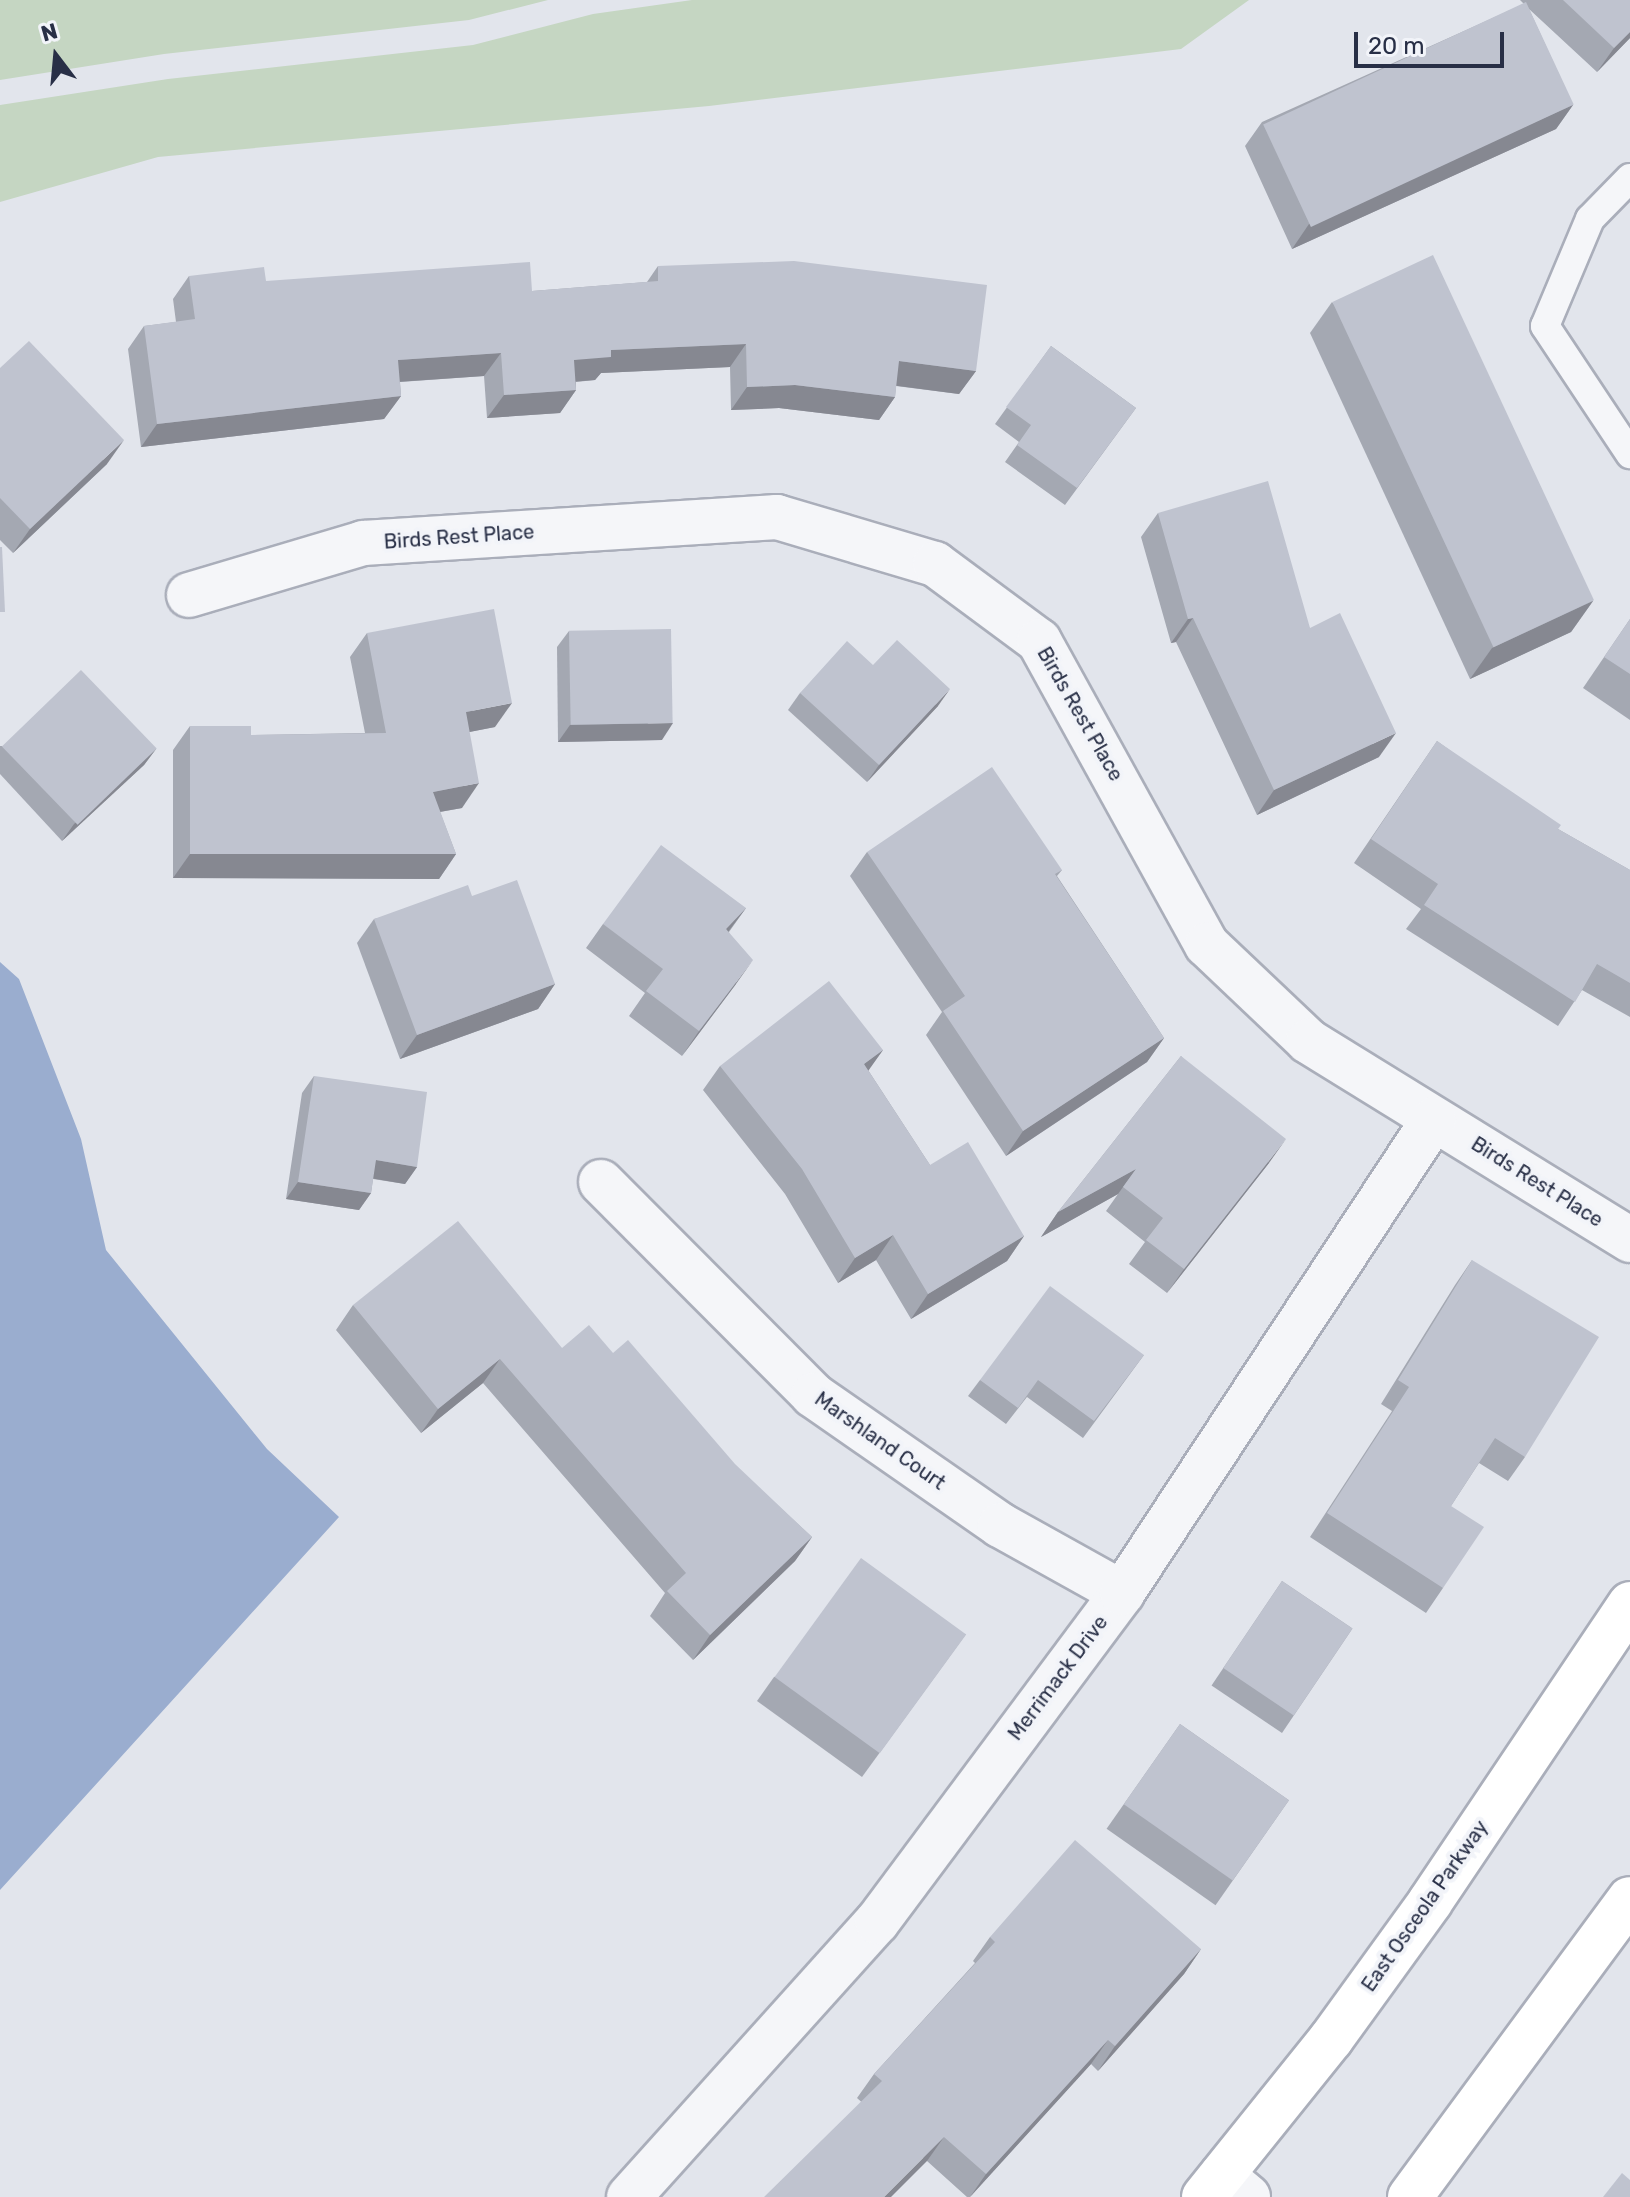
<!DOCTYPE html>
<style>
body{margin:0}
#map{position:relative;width:1630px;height:2197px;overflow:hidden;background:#e2e5ec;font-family:Rubik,sans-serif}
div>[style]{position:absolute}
.green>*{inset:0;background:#c5d6c2}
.water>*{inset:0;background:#9aadcf}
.roads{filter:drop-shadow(2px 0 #aaaeba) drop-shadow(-2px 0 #aaaeba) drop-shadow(0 2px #aaaeba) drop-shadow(0 -2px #aaaeba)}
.service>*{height:28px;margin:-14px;padding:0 14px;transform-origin:14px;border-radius:14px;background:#f5f6f9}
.minor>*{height:44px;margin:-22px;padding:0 22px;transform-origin:22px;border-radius:22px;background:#f5f6f9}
.primary>*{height:44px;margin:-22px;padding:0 22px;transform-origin:22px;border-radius:22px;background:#fff}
.wall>*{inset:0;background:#a4a8b2;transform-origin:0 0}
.shaded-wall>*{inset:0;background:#868891}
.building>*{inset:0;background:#bfc3cf;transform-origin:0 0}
span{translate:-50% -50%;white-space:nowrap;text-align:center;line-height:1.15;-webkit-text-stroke:8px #f2f4f9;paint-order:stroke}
.street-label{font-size:20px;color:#282f46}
.north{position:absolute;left:16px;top:16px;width:80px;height:80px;-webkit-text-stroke:6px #f2f4f9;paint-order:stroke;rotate:344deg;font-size:22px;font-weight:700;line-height:32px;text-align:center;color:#282f46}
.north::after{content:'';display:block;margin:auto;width:28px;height:36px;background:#282f46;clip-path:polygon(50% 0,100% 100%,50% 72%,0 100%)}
.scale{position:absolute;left:1354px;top:32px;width:150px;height:36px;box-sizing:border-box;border:4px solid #282f46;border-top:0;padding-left:10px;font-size:24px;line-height:28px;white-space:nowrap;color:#282f46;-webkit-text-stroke:6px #f2f4f9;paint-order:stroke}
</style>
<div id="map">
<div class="green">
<div style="clip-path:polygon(0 0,548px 0,469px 20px,164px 54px,0 80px)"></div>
<div style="clip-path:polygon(692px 0,1249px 0,1181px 49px,709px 106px,158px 157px,0 202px,0 105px,168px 79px,473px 45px,593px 14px)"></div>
</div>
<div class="water">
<div style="clip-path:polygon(0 962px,19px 979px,81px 1139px,106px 1250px,267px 1449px,339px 1517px,0 1890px)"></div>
</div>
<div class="roads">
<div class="service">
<div style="left:1630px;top:178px;width:57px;rotate:134.3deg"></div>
<div style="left:1590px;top:219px;width:116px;rotate:112.8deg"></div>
<div style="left:1545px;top:326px;width:154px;rotate:56.4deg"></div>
</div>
<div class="minor">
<div style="left:189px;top:595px;width:182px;rotate:-16.6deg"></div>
<div style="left:363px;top:543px;width:415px;rotate:-3.6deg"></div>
<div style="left:777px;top:517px;width:165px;rotate:16.6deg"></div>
<div style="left:935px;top:564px;width:129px;rotate:36.5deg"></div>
<div style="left:1039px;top:641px;width:347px;rotate:61.1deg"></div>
<div style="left:1207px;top:945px;width:139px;rotate:43.5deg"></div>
<div style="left:1308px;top:1041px;width:379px;rotate:31.7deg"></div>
<div style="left:601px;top:1182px;width:301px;rotate:45.1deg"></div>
<div style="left:813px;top:1395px;width:228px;rotate:34.8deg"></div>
<div style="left:1000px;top:1525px;width:140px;rotate:29.1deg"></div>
<div style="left:1222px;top:2175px;width:34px;rotate:40deg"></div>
<div style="left:629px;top:2197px;width:370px;rotate:-48deg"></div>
<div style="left:877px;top:1922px;width:410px;rotate:-53.3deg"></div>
<div style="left:1122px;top:1593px;width:567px;rotate:-56.65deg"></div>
</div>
<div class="primary">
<div style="left:1204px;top:2197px;width:203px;rotate:-51.2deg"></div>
<div style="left:1331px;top:2039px;width:169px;rotate:-54.1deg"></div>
<div style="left:1430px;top:1902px;width:359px;rotate:-56.1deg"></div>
<div style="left:1410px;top:2197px;width:370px;rotate:-53.6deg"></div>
</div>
</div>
<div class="wall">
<div style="clip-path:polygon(1520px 0,1630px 0,1630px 38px,1597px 72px,1529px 9px,1573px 105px,1556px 129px,1292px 249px,1245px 146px,1262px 122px,1524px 4px)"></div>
<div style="clip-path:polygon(658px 266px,976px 371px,959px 394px,896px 386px,895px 397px,879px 420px,779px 408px,731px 410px,730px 367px,601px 373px,595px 380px,576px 382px,576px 390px,560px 413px,487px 418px,484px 376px,400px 382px,401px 396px,384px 419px,141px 447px,128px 349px,144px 326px,176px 322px,173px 299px,189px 276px,266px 281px,532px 291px,647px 282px)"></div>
<div style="clip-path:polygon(1332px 302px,1593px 601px,1571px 632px,1470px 679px,1310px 333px)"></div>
<div style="clip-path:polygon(1051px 346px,1136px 408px,1065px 505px,1005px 462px,1019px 442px,995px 424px)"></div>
<div style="clip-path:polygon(0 368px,107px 464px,13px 553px,0 540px)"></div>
<div style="clip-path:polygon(1158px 513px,1310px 628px,1379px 757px,1257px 815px,1176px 642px,1171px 643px,1141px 537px)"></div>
<div style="clip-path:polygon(1630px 619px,1630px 720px,1583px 688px)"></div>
<div style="clip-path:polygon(569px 631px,662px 740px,558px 742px,557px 647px)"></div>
<div style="clip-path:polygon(367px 633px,495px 727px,469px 732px,462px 808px,440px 812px,456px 854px,439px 879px,173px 878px,173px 750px,190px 726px,251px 735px,365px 733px,350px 657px)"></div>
<div style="clip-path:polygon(873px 665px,938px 706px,867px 782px,788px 710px,800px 693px)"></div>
<div style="clip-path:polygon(1437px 741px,1558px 829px,1630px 870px,1630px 1017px,1582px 990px,1558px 1026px,1406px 929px,1421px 909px,1354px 863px)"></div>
<div style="clip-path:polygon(0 746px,156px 749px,144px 765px,62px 841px,0 774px)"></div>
<div style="clip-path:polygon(867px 852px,1062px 870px,1057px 876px,1164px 1038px,1147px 1062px,1006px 1156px,926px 1035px,942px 1012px,850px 876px)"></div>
<div style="clip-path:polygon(472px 896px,555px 984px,538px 1009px,400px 1059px,357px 943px,374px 919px)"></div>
<div style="clip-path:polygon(746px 908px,729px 932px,736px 984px,682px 1056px,629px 1016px,645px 993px,586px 948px,603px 924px)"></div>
<div style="clip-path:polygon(883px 1050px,868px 1070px,930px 1165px,1024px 1236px,1007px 1261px,911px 1319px,876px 1260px,838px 1283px,785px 1194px,703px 1090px,720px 1066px)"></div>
<div style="clip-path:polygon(1181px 1056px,1269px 1163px,1167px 1293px,1129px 1264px,1145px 1242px,1106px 1211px,1118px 1194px,1041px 1237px,1058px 1212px)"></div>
<div style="clip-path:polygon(314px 1076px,417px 1167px,405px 1184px,373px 1179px,371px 1193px,359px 1210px,286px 1199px,302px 1093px)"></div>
<div style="clip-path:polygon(1472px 1260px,1525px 1457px,1508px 1481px,1479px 1463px,1451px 1506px,1443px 1588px,1426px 1613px,1310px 1537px,1392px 1411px,1381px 1404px,1455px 1285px)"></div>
<div style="clip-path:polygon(353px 1305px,562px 1348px,613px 1353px,812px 1537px,795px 1561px,693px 1660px,650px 1616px,665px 1593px,483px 1383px,421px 1433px,336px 1330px)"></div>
<div style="clip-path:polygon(1144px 1355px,1083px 1438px,1027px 1397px,1006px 1424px,968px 1396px,980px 1380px)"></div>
<div style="left:1282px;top:1581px;width:85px;height:126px;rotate:34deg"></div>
<div style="clip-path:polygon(966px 1634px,862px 1777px,757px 1701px,774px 1677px)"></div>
<div style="left:1180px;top:1724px;width:133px;height:128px;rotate:35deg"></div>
<div style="clip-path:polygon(990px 1937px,1201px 1949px,1184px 1974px,1098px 2071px,1091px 2064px,970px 2197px,967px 2197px,857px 2098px,874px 2074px,975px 1963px,973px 1961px)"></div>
</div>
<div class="shaded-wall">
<div style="clip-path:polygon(1630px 32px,1630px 38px,1597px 72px,1614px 48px)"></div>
<div style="clip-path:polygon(1573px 105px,1556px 129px,1292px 249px,1309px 224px)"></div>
<div style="clip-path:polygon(746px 344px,730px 367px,601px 373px,595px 380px,558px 383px,574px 360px,611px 350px)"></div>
<div style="clip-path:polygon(501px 353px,484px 376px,382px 383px,398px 360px)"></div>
<div style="clip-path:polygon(899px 361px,976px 371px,959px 394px,883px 384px)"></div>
<div style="clip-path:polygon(795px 385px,895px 397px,879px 420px,779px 408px,731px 410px,747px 387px)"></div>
<div style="clip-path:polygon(576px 390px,560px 413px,487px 418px,504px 395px)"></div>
<div style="clip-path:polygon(401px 396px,384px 419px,141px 447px,157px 424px)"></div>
<div style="clip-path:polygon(124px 440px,107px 464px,13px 553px,30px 529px)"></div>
<div style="clip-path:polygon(1593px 601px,1571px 632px,1470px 679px,1492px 648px)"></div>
<div style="clip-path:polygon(1193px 618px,1176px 642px,1171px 643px,1188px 619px)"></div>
<div style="clip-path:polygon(950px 689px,938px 706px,867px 782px,879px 765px)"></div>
<div style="clip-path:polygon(512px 703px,495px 727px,449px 736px,466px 712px)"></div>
<div style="clip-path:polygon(673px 723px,662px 740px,558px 742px,570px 725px)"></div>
<div style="clip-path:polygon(1396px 733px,1379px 757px,1257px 815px,1274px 790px)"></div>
<div style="clip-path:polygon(156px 749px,144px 765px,62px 841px,74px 824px)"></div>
<div style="clip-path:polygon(479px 783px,462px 808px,416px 816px,433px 792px)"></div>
<div style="clip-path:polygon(190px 854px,456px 854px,439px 879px,173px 878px)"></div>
<div style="clip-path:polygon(746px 908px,728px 932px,726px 929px)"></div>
<div style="clip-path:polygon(753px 960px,736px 984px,682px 1056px,699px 1031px)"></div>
<div style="clip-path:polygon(555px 984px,538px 1009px,400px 1059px,417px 1035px)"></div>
<div style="clip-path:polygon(1164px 1038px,1147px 1062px,1006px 1156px,1023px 1131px)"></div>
<div style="clip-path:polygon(883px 1050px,866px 1074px,864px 1064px)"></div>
<div style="clip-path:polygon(1286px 1139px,1269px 1163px,1167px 1293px,1184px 1269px)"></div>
<div style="clip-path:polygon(376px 1160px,417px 1167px,405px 1184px,364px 1177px)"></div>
<div style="clip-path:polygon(1136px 1169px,1118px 1194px,1041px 1237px,1058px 1212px)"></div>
<div style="clip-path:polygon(298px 1182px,371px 1193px,359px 1210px,286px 1199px)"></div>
<div style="clip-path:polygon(893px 1235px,876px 1260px,838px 1283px,855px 1258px)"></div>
<div style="clip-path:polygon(1024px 1236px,1007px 1261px,911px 1319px,928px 1294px)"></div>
<div style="clip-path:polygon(500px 1359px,483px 1383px,421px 1433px,438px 1409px)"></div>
<div style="clip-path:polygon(812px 1537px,795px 1561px,693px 1660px,710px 1635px)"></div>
<div style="clip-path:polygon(1201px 1949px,1184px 1974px,1098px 2071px,1115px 2046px)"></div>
<div style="clip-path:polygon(1108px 2040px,1091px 2064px,970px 2197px,986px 2174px)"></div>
<div style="clip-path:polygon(944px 2137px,927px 2161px,891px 2197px,884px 2197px)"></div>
</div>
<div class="building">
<div style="clip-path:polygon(1563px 0,1630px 0,1630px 32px,1614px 48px)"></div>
<div style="left:1526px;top:2px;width:113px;height:290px;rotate:65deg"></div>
<div style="left:1433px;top:255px;width:381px;height:111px;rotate:65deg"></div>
<div style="clip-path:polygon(794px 261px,987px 285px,976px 371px,899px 361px,895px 397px,795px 385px,747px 387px,746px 344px,611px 350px,611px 357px,574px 360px,576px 390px,504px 395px,501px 353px,398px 360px,401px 396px,157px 424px,144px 326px,195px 319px,189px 276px,264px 267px,266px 281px,530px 262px,532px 291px,658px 281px,658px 266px)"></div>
<div style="clip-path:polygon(29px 341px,124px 440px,30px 529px,0 498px,0 368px)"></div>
<div style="clip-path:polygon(1051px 346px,1136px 408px,1077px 488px,1017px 445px,1031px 425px,1006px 407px)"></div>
<div style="clip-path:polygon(1268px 481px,1310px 628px,1340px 613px,1396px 733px,1274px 790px,1193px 618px,1188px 619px,1158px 513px)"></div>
<div style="clip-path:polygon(0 547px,2px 547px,5px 612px,0 612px)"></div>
<div style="clip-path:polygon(494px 609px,512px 703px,466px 712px,479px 783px,433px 792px,456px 854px,190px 854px,190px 726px,251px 726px,251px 735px,386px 733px,367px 633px)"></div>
<div style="clip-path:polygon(1630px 619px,1630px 674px,1604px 657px)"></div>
<div style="left:671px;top:629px;width:94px;height:102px;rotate:89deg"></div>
<div style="clip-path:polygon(897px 640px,950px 689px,879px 765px,800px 693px,847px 641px,873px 665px)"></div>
<div style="left:81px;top:670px;width:109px;height:110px;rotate:46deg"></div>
<div style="clip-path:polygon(1437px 741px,1561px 825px,1558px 829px,1630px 870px,1630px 983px,1597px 964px,1575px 1002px,1424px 905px,1438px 884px,1371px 839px)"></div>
<div style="clip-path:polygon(992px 767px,1062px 870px,1055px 874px,1164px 1038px,1023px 1131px,943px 1011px,965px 996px,867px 852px)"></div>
<div style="clip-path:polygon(661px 845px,746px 908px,726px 929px,753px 960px,699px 1031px,646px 991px,663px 969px,603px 924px)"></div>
<div style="clip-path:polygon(517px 880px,555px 984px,417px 1035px,374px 919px,468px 885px,472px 896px)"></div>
<div style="clip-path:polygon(829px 981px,883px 1050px,864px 1064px,930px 1165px,968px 1142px,1024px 1236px,928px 1294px,893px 1235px,855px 1258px,802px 1169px,720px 1066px)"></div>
<div style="clip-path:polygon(1181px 1056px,1286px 1139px,1184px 1269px,1146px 1240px,1163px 1218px,1123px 1187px,1136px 1169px,1058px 1212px)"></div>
<div style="clip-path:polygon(314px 1076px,427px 1092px,417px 1167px,376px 1160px,371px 1193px,298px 1182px)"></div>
<div style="clip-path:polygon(458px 1221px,562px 1348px,589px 1325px,613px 1353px,628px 1340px,735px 1464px,812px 1537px,710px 1635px,667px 1591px,686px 1573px,500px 1359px,438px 1409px,353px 1305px)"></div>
<div style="clip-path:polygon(1472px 1260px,1599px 1337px,1525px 1457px,1495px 1438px,1451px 1506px,1484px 1527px,1443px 1588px,1327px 1513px,1409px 1387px,1398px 1380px)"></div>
<div style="clip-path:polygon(1050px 1286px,1144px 1355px,1094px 1421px,1038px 1380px,1018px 1408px,980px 1380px)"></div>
<div style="left:861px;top:1558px;width:130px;height:147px;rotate:36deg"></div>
<div style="left:1282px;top:1581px;width:85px;height:105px;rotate:34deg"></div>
<div style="left:1180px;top:1724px;width:133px;height:98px;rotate:35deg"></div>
<div style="clip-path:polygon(1075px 1840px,1201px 1949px,1115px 2046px,1108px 2040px,986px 2174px,944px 2137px,884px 2197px,764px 2197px,882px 2081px,874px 2074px,995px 1942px,990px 1937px)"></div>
<div style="clip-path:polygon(1622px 2173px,1630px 2180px,1630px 2197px,1603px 2197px)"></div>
</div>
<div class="street-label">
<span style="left:459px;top:537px;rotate:-4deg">Birds Rest Place</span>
<span style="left:1080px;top:714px;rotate:60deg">Birds Rest Place</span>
<span style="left:1537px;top:1182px;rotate:32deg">Birds Rest Place</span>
<span style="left:880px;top:1441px;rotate:35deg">Marshland Court</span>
<span style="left:1058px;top:1678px;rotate:-53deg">Merrimack Drive</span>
<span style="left:1425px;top:1906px;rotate:-55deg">East Osceola Parkway</span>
</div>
<div class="north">N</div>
<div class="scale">20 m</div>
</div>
